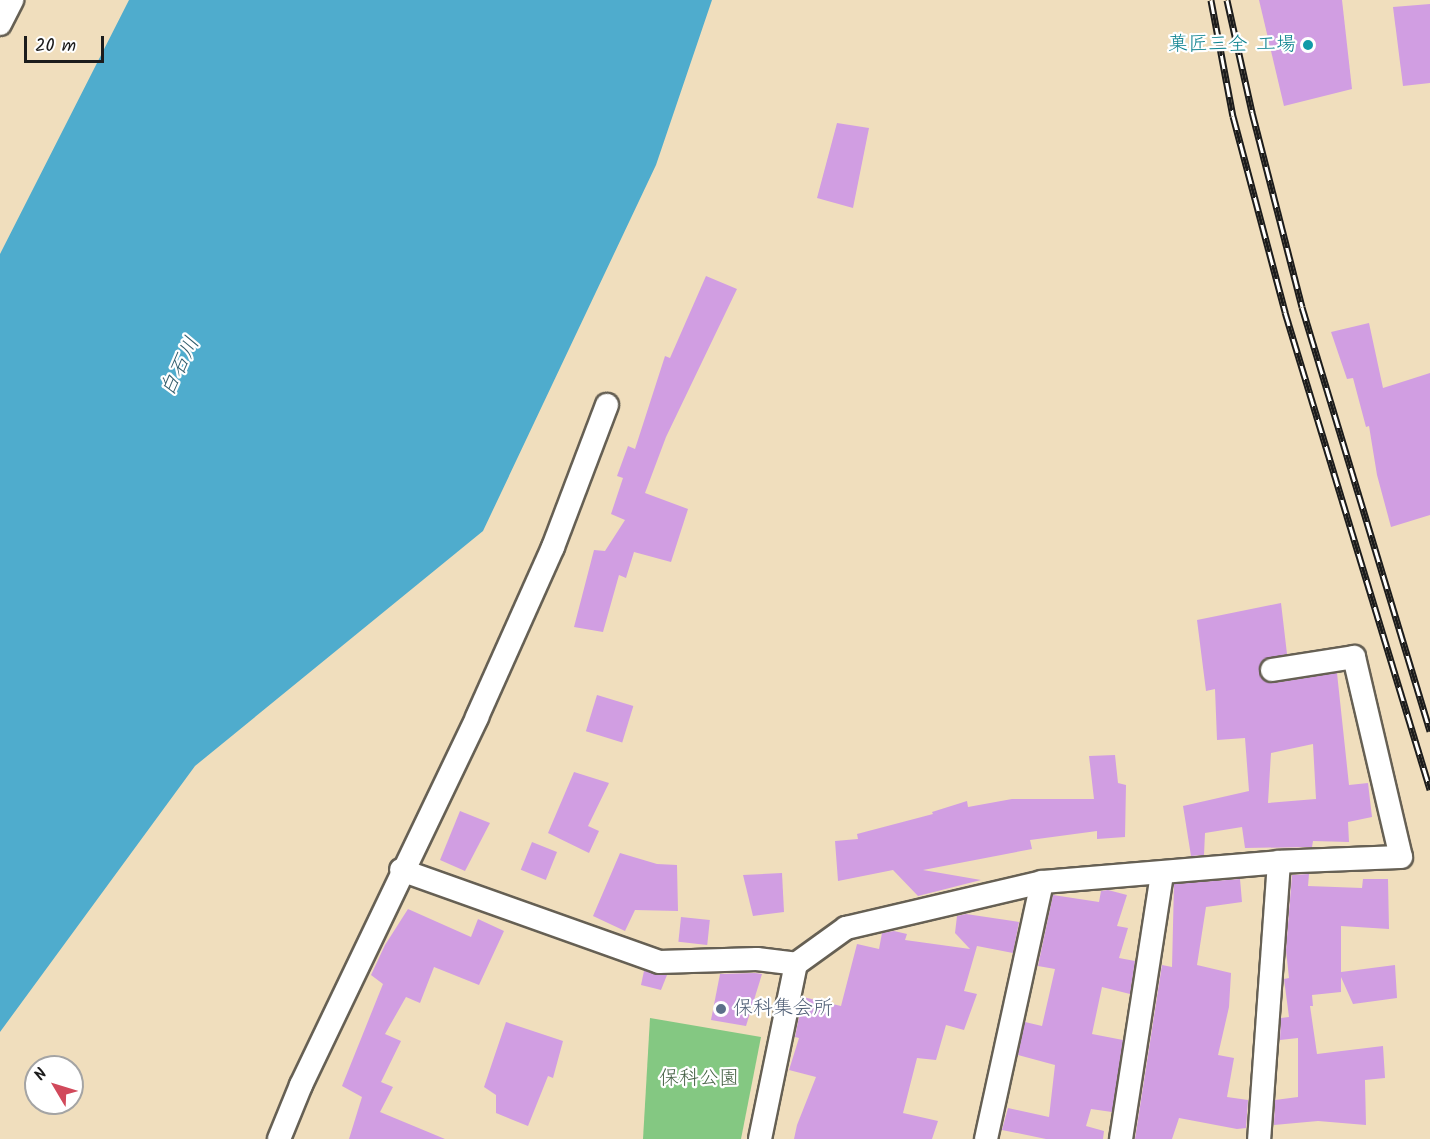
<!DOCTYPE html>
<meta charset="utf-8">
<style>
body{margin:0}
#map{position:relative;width:1430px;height:1139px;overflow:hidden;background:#f0debd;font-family:Kalam,"Klee One",sans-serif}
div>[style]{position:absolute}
.green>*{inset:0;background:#84c882}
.water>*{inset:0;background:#4faccd}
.building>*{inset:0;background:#d19ee2;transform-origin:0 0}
.roads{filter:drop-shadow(2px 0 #666054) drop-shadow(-2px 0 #666054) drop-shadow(0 2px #666054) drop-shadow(0 -2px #666054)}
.minor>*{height:22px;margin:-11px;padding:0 11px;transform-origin:11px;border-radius:11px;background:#fff}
.rail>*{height:7px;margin-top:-3.5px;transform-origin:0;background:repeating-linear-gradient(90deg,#fff 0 14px,#1c1c1c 0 28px);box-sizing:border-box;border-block:2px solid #1c1c1c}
.dots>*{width:16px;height:16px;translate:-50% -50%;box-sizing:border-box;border:3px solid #fff;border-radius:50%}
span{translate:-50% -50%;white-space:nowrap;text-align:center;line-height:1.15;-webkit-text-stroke:4.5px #fff;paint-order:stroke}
.culture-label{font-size:20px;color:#0d838f}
.right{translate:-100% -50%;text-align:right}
.service-label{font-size:20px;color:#4e5e75}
.left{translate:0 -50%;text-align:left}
.park-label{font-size:20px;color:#466145}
.water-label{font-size:21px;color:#335d6c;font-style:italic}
.north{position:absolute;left:24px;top:1055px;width:60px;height:60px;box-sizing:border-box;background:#fff;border:2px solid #a4a4a4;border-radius:50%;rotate:308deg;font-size:16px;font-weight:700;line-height:24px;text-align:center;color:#1c1c1c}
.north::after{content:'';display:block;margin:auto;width:21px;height:27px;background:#d1495b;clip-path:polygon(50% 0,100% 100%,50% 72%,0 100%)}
.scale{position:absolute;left:24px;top:36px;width:80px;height:27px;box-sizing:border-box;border:3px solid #1c1c1c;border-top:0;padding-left:8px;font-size:18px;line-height:21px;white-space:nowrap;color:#1c1c1c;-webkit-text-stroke:4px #fff;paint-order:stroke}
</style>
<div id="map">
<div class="green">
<div style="clip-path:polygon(650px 1018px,761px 1037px,741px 1139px,643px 1139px)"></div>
</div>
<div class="water">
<div style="clip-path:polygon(129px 0,712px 0,656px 165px,483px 531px,195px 766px,0 1032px,0 254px)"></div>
</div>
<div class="building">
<div style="clip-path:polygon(1259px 0,1342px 0,1352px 89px,1284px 106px)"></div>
<div style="clip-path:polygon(1430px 4px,1430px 83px,1403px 86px,1393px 7px)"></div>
<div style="clip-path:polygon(837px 123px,869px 128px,853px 208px,817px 198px)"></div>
<div style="clip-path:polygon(706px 276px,737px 289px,666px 437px,645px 493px,688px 509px,671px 562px,634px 552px,626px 578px,619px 575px,603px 632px,574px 627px,594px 550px,605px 551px,625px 520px,611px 514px,623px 478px,617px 476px,628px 446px,635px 449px,665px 356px,670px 358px)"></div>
<div style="clip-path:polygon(1369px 323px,1383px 388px,1430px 373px,1430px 515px,1391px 527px,1377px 475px,1369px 426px,1366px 427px,1353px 378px,1347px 379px,1331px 332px)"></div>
<div style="clip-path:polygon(evenodd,1281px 603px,1287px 654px,1264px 659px,1259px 673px,1262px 679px,1274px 683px,1337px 673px,1349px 785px,1368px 783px,1372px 817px,1348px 822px,1349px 842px,1313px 841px,1312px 847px,1245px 848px,1242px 827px,1205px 833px,1204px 855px,1191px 856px,1183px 806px,1249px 791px,1245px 738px,1217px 740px,1215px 689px,1206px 691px,1197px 620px,1281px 603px,1313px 744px,1316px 799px,1268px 803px,1271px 753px,1313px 744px)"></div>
<div style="left:597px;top:695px;width:38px;height:38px;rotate:17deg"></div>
<div style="clip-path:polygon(1115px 755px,1118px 783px,1126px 785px,1125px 837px,1097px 839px,1097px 831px,1030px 840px,1032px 849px,923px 870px,981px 880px,918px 896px,893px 870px,838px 881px,835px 841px,858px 839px,857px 834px,933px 814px,932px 812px,967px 801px,968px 807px,1012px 799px,1094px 799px,1089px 756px)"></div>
<div style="clip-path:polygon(574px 772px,609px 783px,588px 826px,599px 831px,589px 853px,548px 833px)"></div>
<div style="clip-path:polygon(460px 811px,490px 823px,465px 871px,440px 860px)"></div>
<div style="left:532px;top:842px;width:27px;height:30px;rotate:22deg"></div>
<div style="clip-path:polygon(620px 853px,657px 864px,677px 865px,678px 911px,635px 910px,625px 931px,593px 916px)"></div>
<div style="clip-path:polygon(782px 873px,784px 912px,753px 916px,743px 875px)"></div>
<div style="clip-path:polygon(1309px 874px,1308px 886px,1362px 888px,1363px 879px,1388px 879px,1389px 929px,1341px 926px,1341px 972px,1395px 965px,1397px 998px,1353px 1004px,1341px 977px,1341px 992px,1312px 995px,1313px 1006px,1310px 1006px,1317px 1054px,1383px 1046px,1385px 1078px,1365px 1080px,1366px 1125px,1318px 1121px,1274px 1125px,1275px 1100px,1298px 1097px,1298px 1038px,1280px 1040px,1281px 1018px,1289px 1017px,1284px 979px,1289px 978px,1286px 950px,1292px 875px)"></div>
<div style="clip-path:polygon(1240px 879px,1242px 902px,1206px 907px,1197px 965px,1231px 973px,1229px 1007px,1218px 1055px,1234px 1058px,1227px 1097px,1248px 1100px,1246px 1128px,1237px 1129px,1179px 1118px,1172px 1139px,1135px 1139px,1162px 965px,1172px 967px,1174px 884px)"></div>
<div style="clip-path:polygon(1108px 890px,1127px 895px,1117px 926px,1128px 928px,1119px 958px,1135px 961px,1130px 994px,1102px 987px,1092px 1034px,1123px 1040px,1112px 1112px,1091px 1109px,1086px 1126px,1104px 1131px,1103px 1139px,1046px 1139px,1002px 1130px,1008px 1108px,1049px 1117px,1055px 1065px,1018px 1055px,1025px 1022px,1042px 1026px,1055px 969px,1038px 966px,1053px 895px,1099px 902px,1101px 891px)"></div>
<div style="clip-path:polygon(408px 909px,471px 937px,478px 919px,504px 931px,479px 985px,434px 967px,420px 1003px,406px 997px,385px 1034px,401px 1041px,381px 1082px,393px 1087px,380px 1112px,445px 1139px,349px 1139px,362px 1097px,342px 1086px,383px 984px,371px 975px,385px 945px)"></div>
<div style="clip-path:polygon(966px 914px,1019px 922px,1013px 953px,977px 946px,964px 991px,977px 994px,964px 1030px,946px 1025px,936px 1060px,917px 1058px,903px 1113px,938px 1121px,932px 1139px,794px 1139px,797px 1125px,816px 1077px,789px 1070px,799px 1038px,795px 1037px,803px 997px,841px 1006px,857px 944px,879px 949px,882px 933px,894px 931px,907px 934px,905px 940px,970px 949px,955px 933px,957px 916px)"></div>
<div style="left:681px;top:917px;width:29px;height:25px;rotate:6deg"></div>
<div style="clip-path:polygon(644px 971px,667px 975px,661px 990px,641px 985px)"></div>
<div style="clip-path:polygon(755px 973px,762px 974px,746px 1026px,711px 1020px,720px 974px)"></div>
<div style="clip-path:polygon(506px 1022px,563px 1041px,553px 1078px,548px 1076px,528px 1126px,496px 1113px,496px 1095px,484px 1087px)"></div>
</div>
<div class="roads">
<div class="minor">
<div style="left:0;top:24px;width:27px;rotate:-63deg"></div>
<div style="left:1272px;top:670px;width:83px;rotate:-9deg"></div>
<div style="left:1354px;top:657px;width:205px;rotate:76.8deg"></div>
<div style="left:1401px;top:857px;width:122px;rotate:177.7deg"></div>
<div style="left:401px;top:870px;width:274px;rotate:19.6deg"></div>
<div style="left:659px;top:962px;width:98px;rotate:-1.8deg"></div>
<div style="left:757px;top:959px;width:39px;rotate:7deg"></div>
<div style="left:279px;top:1139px;width:58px;rotate:-67.8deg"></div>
<div style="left:301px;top:1085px;width:408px;rotate:-64.4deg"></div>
<div style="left:477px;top:717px;width:186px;rotate:-65.9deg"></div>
<div style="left:553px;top:547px;width:152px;rotate:-69.2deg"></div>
<div style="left:760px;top:1139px;width:179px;rotate:-78.4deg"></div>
<div style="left:796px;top:964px;width:62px;rotate:-35.8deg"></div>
<div style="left:846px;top:928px;width:201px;rotate:-13.2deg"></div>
<div style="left:1042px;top:882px;width:238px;rotate:-4.8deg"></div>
<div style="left:1279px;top:862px;width:278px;rotate:94.1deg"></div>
<div style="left:986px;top:1139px;width:263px;rotate:-77.7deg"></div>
<div style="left:1121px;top:1139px;width:268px;rotate:-81.2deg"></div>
</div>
</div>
<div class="rail">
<div style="left:1211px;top:0;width:118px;rotate:79.3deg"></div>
<div style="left:1233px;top:116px;width:203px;rotate:75.1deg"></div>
<div style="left:1285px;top:312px;width:499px;rotate:73.1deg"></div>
<div style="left:1227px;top:0;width:115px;rotate:77.4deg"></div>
<div style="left:1252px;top:112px;width:201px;rotate:75.6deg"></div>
<div style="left:1302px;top:307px;width:443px;rotate:73.2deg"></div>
</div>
<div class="dots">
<div style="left:1308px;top:45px;background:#0f9aa8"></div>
<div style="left:721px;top:1009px;background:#5c6f8a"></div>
</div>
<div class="culture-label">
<span class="right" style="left:1296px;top:45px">菓匠三全 工場</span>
</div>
<div class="service-label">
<span class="left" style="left:733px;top:1009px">保科集会所</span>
</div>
<div class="park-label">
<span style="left:699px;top:1079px">保科公園</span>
</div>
<div class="water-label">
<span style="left:181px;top:367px;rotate:-64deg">白石川</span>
</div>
<div class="north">N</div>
<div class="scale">20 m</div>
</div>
